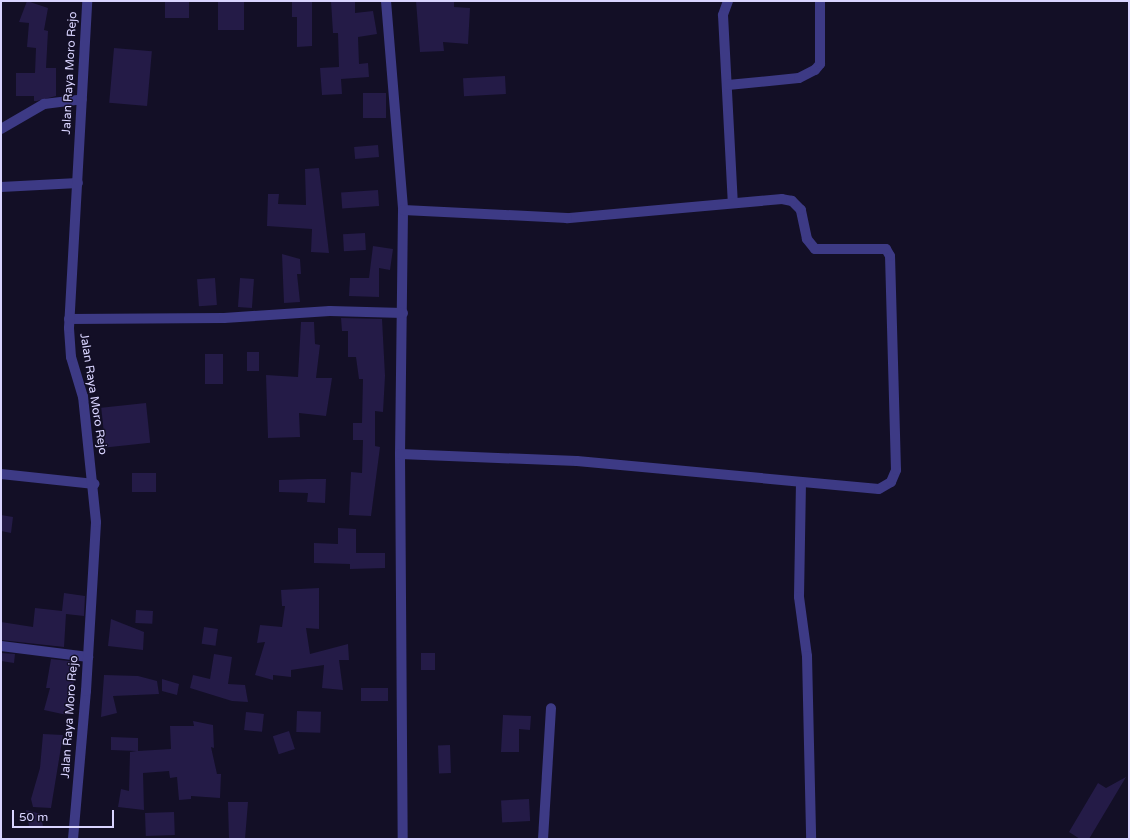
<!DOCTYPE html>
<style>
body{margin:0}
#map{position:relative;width:1130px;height:840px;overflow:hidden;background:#130f26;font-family:"Varela Round",sans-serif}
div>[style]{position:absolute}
.building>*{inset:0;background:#241b47;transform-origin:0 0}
.street>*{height:10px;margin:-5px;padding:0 5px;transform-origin:5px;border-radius:5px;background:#3d3a85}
span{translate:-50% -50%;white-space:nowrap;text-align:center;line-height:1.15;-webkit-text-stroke:3px #130f26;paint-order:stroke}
.street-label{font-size:12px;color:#d9d4ff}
.frame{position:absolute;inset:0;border:2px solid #d9d4ff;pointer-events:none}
.scale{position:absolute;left:12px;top:810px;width:102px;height:18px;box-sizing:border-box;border:2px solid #d9d4ff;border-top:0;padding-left:5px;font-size:12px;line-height:14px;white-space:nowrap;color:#d9d4ff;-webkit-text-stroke:3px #130f26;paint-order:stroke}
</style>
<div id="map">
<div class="building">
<div style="clip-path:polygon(27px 1px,48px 8px,44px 30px,48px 31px,46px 68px,56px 68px,56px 96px,37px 101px,34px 101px,34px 96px,16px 96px,16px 73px,35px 73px,36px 48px,27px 47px,29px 23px,19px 22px)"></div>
<div style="left:165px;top:1px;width:24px;height:17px"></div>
<div style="left:218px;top:1px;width:26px;height:29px"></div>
<div style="clip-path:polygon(292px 1px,312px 1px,312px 46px,297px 47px,297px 17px,292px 17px)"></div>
<div style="clip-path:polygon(331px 1px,355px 1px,355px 13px,373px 11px,377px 34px,358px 37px,359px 64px,368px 63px,369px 77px,341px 79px,342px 94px,322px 95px,320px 68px,339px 67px,338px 33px,333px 33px)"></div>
<div style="clip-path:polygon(416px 1px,454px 1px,454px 7px,470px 8px,468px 44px,443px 42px,444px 51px,420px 52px)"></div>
<div style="left:114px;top:48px;width:38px;height:55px;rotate:5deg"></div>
<div style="left:505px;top:76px;width:18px;height:42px;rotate:87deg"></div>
<div style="left:363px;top:93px;width:23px;height:25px"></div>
<div style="left:378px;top:145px;width:12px;height:24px;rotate:85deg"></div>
<div style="clip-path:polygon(319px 168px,329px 253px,311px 252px,312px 229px,267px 226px,268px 194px,279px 194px,278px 204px,306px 205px,305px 169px)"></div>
<div style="left:378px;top:190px;width:16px;height:37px;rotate:86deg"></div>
<div style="left:365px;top:233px;width:17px;height:22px;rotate:87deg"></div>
<div style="clip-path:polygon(373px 246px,393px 249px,390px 270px,379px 268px,379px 297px,349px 296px,350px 278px,369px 278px)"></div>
<div style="clip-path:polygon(282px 254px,300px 259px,301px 274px,297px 274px,300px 302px,284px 303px)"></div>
<div style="left:215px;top:278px;width:27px;height:18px;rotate:86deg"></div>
<div style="left:240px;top:278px;width:14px;height:29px;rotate:4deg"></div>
<div style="clip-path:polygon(341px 318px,382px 319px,385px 376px,383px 412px,375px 411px,375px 446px,380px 447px,371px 516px,349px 515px,351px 472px,362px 473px,363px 440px,353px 440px,353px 423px,362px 423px,363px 379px,359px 379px,356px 357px,348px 357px,348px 331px,342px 331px)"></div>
<div style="clip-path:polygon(301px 322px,314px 322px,315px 344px,320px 345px,316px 378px,332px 378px,326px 416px,299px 413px,300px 437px,268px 438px,266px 375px,298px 377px)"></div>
<div style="left:247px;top:352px;width:12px;height:19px"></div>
<div style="left:205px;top:354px;width:18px;height:30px"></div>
<div style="left:146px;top:403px;width:40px;height:45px;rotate:84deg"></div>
<div style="left:132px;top:473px;width:24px;height:19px"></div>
<div style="clip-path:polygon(308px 479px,326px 479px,325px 503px,307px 502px,308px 493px,279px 492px,279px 480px)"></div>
<div style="clip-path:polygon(1px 515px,13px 517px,11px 533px,1px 531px)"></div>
<div style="clip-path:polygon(338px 528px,356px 529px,356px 553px,385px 553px,385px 568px,350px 569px,350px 564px,314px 563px,314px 543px,338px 544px)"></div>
<div style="clip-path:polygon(319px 588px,319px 629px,306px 628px,310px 654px,348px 644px,349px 660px,339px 660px,343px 690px,322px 688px,324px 665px,291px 670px,291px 677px,273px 675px,273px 680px,255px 675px,265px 642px,257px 643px,260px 625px,282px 627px,285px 606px,282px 606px,281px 590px)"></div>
<div style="clip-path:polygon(64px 593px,85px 596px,84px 616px,66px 614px,64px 647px,1px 640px,1px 622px,33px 627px,35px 608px,62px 611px)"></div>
<div style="left:136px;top:610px;width:17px;height:13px;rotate:3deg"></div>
<div style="clip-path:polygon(111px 619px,144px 632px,143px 650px,108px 646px)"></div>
<div style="left:204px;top:627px;width:14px;height:17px;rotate:8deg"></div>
<div style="clip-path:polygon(1px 653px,15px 654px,14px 663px,1px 661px)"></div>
<div style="left:421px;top:653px;width:14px;height:17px"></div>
<div style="clip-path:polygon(214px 654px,232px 657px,228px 684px,245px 685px,248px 702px,232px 701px,190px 688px,193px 675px,210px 679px)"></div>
<div style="clip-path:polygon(51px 659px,78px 662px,67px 715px,44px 710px,50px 688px,46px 688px)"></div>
<div style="clip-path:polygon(104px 675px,138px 676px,157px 681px,159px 694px,113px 696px,117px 713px,101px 717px)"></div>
<div style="clip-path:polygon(162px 679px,179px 684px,177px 695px,162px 691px)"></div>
<div style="left:388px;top:688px;width:13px;height:27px;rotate:90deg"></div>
<div style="left:297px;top:711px;width:24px;height:21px;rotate:2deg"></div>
<div style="left:246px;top:712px;width:18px;height:18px;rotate:6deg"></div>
<div style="clip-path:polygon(503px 715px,531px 716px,530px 730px,519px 729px,519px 752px,501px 752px)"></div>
<div style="clip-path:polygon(193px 721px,213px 725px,214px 748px,211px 747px,217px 774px,221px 774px,220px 798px,191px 796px,191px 799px,179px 800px,177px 777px,170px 778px,169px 771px,143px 773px,144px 810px,118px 807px,121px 789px,129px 791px,130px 752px,137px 751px,111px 750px,111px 737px,138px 738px,138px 751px,171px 749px,170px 726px,194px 726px)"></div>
<div style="left:289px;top:731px;width:19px;height:17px;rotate:72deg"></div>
<div style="clip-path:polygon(43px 734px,63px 735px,51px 808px,33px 807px,31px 799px,40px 768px)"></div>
<div style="left:450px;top:745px;width:28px;height:12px;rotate:88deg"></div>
<div style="clip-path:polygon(1126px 777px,1089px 839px,1080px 839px,1069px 832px,1098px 783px,1106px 788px)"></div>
<div style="left:529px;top:799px;width:22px;height:28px;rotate:87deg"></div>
<div style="clip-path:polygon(228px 802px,248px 802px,245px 839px,229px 839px)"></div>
<div style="clip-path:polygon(26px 810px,41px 814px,43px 827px,29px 826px)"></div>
<div style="left:174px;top:812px;width:23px;height:29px;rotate:88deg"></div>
</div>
<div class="street">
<div style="left:386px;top:1px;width:210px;rotate:85.3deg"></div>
<div style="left:403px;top:210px;width:244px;rotate:90.7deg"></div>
<div style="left:400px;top:454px;width:385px;rotate:89.6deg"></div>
<div style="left:728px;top:1px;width:15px;rotate:110deg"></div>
<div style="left:723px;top:15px;width:188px;rotate:87deg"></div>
<div style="left:728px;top:85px;width:71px;rotate:-5.6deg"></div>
<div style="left:799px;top:78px;width:18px;rotate:-27deg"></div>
<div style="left:815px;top:70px;width:8px;rotate:-50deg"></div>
<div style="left:820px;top:64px;width:63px;rotate:-90deg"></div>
<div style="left:1px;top:129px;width:50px;rotate:-30.2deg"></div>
<div style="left:44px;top:104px;width:38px;rotate:-7deg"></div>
<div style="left:1px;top:187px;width:77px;rotate:-3deg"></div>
<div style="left:69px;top:319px;width:155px;rotate:-0.4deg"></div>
<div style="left:224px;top:318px;width:106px;rotate:-3.8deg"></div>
<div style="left:330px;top:311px;width:73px;rotate:1.6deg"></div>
<div style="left:400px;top:454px;width:177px;rotate:2.3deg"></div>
<div style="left:577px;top:461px;width:303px;rotate:5.3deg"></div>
<div style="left:879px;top:489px;width:14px;rotate:-30deg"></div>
<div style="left:891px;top:482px;width:13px;rotate:-67deg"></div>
<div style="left:896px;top:470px;width:214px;rotate:-91.6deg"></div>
<div style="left:890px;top:256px;width:8px;rotate:-120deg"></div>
<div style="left:886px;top:249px;width:71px;rotate:180deg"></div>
<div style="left:815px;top:249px;width:13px;rotate:-129deg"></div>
<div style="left:807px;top:239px;width:30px;rotate:-102deg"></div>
<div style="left:801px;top:210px;width:13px;rotate:-135deg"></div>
<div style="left:792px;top:201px;width:10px;rotate:-169deg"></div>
<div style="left:782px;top:199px;width:216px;rotate:174.9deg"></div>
<div style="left:567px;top:218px;width:164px;rotate:-177.2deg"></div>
<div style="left:1px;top:474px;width:94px;rotate:6.1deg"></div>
<div style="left:801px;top:482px;width:115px;rotate:91deg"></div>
<div style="left:799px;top:597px;width:60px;rotate:82.3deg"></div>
<div style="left:807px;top:656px;width:183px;rotate:88.7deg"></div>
<div style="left:1px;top:646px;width:88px;rotate:7.2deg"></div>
<div style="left:73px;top:839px;width:149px;rotate:-85deg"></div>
<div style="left:86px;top:691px;width:169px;rotate:-86.6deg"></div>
<div style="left:96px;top:522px;width:126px;rotate:-95.9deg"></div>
<div style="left:83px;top:397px;width:42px;rotate:-106.7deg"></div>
<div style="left:71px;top:357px;width:29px;rotate:-94deg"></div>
<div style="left:69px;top:328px;width:327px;rotate:-86.8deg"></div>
<div style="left:543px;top:839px;width:131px;rotate:-86.5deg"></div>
</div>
<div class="street-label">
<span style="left:70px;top:73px;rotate:-87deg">Jalan Raya Moro Rejo</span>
<span style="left:93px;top:394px;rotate:81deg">Jalan Raya Moro Rejo</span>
<span style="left:70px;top:717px;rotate:-86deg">Jalan Raya Moro Rejo</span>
</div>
<div class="frame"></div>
<div class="scale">50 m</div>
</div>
